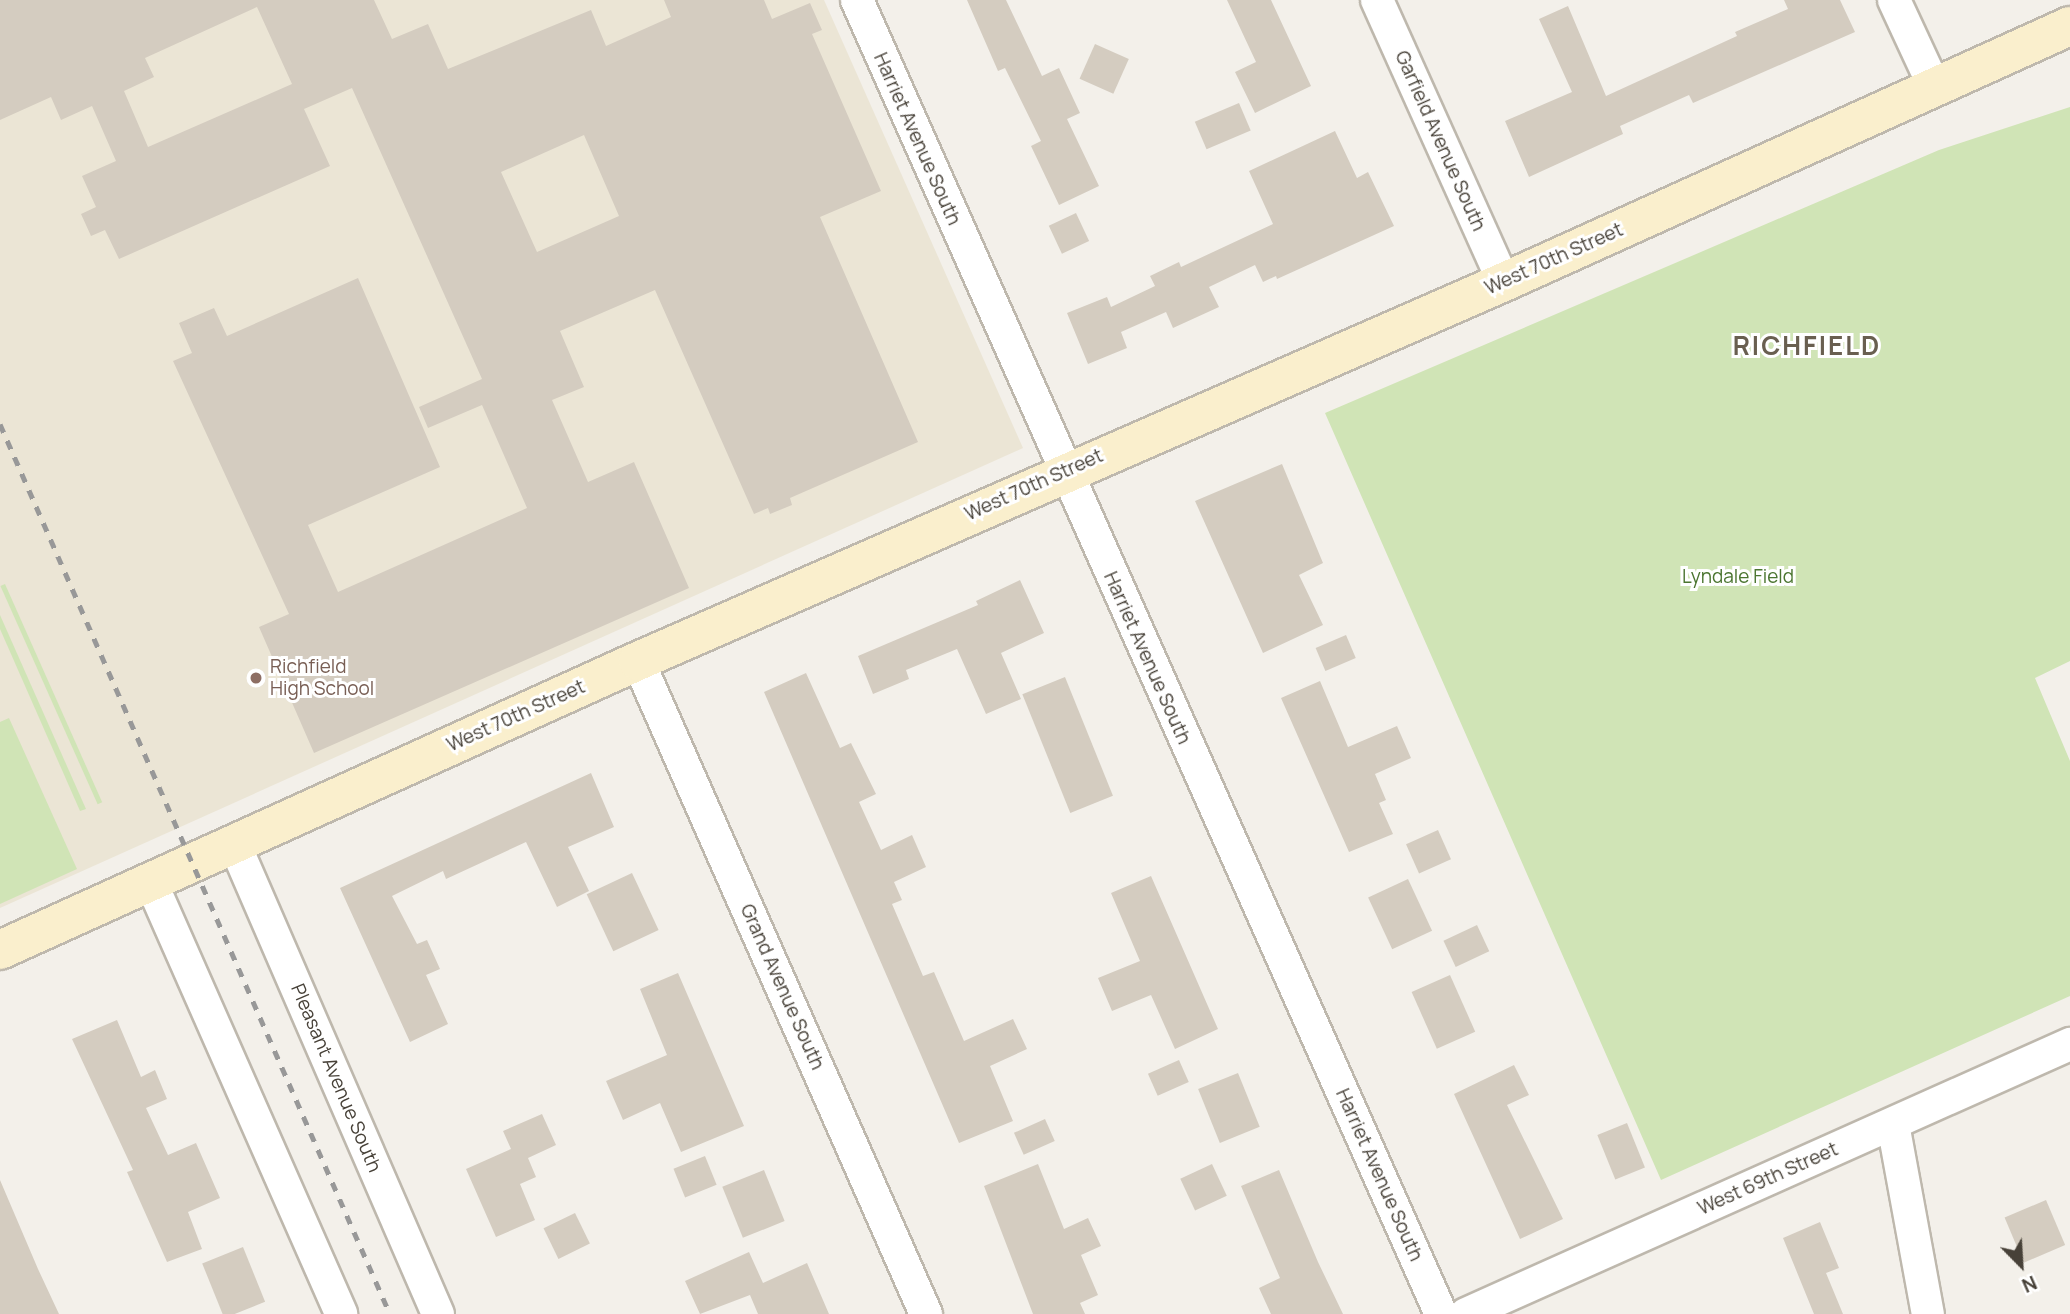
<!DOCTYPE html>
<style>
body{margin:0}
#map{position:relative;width:2070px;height:1314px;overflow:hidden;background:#f3f0ea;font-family:Manrope,sans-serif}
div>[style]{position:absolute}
.education>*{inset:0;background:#ebe5d5}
.green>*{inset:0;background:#d0e4b6;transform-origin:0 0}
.building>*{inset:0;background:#d4ccc0;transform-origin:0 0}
.roads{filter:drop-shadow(2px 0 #beb8ad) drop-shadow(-2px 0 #beb8ad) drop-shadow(0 2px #beb8ad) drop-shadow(0 -2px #beb8ad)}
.street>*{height:32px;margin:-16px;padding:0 16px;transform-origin:16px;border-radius:16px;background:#fff}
.secondary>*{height:38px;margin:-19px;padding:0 19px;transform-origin:19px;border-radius:19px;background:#faefcd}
.rail>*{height:5px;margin-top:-2.5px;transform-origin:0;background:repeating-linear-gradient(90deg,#989898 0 9px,transparent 0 18px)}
.dots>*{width:19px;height:19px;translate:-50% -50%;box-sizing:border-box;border:4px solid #fff;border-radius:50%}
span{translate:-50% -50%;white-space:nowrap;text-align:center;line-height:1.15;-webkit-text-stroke:6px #fff;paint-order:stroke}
.street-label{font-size:19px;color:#474138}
.park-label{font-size:19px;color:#4b7530}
.education-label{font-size:19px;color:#785e54}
.left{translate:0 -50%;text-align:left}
.district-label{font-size:26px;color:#695f50;font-weight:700;letter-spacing:2px}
.north{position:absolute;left:1986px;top:1230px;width:70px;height:70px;-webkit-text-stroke:5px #fff;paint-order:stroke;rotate:156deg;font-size:19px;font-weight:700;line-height:28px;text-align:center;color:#474138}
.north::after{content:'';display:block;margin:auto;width:24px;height:32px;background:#474138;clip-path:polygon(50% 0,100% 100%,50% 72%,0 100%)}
</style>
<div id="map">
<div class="education">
<div style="clip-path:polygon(0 0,824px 0,1023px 448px,0 908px)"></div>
</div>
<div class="green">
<div style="clip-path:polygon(2070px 107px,2070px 661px,2035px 678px,2070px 761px,2070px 996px,1661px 1180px,1325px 413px,1939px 150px)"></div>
<div style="left:5px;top:584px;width:239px;height:5px;rotate:66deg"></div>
<div style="clip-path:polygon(0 615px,86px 809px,80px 811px,0 629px)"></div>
<div style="clip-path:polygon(9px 718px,77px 869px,0 904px,0 722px)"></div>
</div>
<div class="building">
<div style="clip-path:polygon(evenodd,0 0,374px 0,392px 39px,428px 24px,448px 69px,591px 10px,606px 46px,671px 17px,664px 0,764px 0,772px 19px,810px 3px,822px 30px,812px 34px,881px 191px,820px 217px,918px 442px,790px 498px,792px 505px,770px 514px,768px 508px,754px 514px,655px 290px,560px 331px,584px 387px,552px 400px,588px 482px,634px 462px,689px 588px,314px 753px,259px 627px,289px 614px,173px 361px,192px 353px,179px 323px,214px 308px,227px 336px,358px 278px,440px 467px,308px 525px,338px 592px,527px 508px,482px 405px,428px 428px,419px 407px,482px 379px,352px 88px,304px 109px,330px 166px,119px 259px,105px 230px,91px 236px,81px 214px,96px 207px,82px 176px,116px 161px,92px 106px,61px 120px,51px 97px,0 120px,0 0,257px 7px,292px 84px,148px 147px,124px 91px,154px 77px,145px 58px,257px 7px,0 0,584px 135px,619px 216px,537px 252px,501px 172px,584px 135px)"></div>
<div style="clip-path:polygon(967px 0,1006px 0,1042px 76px,1059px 68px,1080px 113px,1067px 119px,1099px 186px,1059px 205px,1031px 146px,1041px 141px,1005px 68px,998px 71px)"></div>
<div style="clip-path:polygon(1227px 0,1271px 0,1311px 86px,1255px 113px,1235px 72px,1256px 62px)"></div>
<div style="clip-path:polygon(1784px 0,1840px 0,1855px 32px,1693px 103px,1689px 95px,1620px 126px,1623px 134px,1529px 177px,1505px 121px,1572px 92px,1539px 19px,1568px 6px,1606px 96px,1737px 36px,1735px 32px,1788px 9px)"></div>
<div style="left:1095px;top:44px;width:37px;height:38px;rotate:24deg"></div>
<div style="left:1239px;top:103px;width:30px;height:48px;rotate:67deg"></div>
<div style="clip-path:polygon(1335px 131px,1357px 178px,1368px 172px,1394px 226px,1277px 279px,1276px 276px,1263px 282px,1255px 265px,1209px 287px,1219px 307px,1173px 328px,1166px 312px,1121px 332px,1127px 348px,1088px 364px,1067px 313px,1107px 297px,1111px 307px,1155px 286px,1150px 276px,1179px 262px,1181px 267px,1273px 224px,1249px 171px)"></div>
<div style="left:1076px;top:213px;width:31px;height:30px;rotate:65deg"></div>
<div style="clip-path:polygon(1282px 464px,1323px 563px,1299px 575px,1323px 625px,1263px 653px,1195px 501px)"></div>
<div style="clip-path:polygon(1020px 580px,1044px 633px,1001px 653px,1021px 699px,986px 714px,957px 649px,906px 670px,909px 679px,873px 694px,858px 656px,978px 605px,976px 601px)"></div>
<div style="left:1346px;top:635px;width:25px;height:33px;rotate:67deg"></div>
<div style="clip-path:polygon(806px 673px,840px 748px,851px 743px,876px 794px,859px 802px,881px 850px,912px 835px,926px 867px,894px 882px,902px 900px,892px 904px,923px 976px,934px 972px,964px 1041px,1013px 1019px,1027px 1049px,990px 1066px,1013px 1121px,959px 1143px,764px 692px)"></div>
<div style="left:1065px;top:677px;width:128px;height:46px;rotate:68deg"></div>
<div style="clip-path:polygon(1320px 681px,1348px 747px,1397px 726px,1411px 758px,1375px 774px,1386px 800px,1379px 803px,1393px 834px,1349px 852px,1281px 698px)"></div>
<div style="clip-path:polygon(591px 773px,614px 827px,568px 847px,589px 891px,557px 907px,526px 842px,446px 879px,443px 871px,392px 896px,417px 944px,427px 940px,440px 969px,426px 975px,448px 1024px,410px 1042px,340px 888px)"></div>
<div style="left:1438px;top:830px;width:32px;height:35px;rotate:66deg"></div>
<div style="left:632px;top:873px;width:63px;height:50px;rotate:65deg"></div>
<div style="clip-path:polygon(1151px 876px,1218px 1029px,1175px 1049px,1151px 995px,1112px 1011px,1098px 978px,1140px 961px,1111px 893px)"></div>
<div style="left:1408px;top:879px;width:57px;height:44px;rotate:65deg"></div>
<div style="left:1477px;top:925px;width:29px;height:37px;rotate:65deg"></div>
<div style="clip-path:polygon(678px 973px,744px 1126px,681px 1152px,660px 1103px,623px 1120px,606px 1081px,667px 1055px,640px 989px)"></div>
<div style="left:1450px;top:975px;width:62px;height:42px;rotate:66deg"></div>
<div style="clip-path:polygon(117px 1020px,141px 1077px,155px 1070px,167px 1099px,146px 1108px,168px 1155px,196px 1143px,220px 1198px,188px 1212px,202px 1249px,167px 1262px,127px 1172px,133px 1170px,72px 1039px)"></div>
<div style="left:1179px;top:1060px;width:24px;height:34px;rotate:66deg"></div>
<div style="clip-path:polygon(1514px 1065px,1529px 1095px,1507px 1105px,1563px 1219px,1520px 1239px,1454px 1094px)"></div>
<div style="left:1238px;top:1073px;width:58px;height:43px;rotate:68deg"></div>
<div style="clip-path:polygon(542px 1114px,556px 1145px,528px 1158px,536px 1177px,520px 1184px,535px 1220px,496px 1237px,466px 1169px,511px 1149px,503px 1131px)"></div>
<div style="left:1045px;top:1119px;width:24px;height:34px;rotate:66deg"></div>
<div style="left:1627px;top:1123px;width:48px;height:32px;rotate:68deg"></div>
<div style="left:705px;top:1156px;width:31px;height:34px;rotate:68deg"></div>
<div style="clip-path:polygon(1038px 1164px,1064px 1229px,1088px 1218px,1101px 1246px,1081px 1255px,1098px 1295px,1080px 1303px,1085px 1314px,1033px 1314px,984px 1186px)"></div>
<div style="left:1212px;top:1164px;width:35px;height:35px;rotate:65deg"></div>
<div style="left:764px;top:1170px;width:55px;height:45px;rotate:68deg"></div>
<div style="clip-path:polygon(1279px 1170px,1318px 1262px,1343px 1314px,1271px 1314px,1259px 1288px,1280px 1278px,1241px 1186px)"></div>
<div style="clip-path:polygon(0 1180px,38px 1269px,59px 1314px,0 1314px)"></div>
<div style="left:2046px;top:1200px;width:49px;height:45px;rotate:67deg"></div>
<div style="left:575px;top:1213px;width:34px;height:35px;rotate:64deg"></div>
<div style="clip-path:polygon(1820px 1222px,1839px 1268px,1826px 1273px,1843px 1314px,1814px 1314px,1783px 1238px)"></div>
<div style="left:243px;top:1247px;width:59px;height:44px;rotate:68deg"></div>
<div style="clip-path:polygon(749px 1252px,763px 1283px,807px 1263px,829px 1314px,758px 1314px,750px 1295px,700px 1314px,685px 1281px)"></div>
</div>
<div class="roads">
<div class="street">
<div style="left:857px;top:0;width:1438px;rotate:66.04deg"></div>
<div style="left:1377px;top:0;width:309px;rotate:65.8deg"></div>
<div style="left:1894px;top:0;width:95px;rotate:65.1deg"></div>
<div style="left:638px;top:661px;width:714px;rotate:66.2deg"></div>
<div style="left:234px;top:843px;width:513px;rotate:66.58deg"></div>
<div style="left:150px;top:880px;width:474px;rotate:66.2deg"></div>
<div style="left:1893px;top:1124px;width:193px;rotate:79.6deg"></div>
<div style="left:1466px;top:1314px;width:662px;rotate:-24.09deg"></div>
</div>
<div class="secondary">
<div style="left:0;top:950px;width:700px;rotate:-24.37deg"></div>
<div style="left:638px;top:661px;width:945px;rotate:-23.64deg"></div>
<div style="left:1504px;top:282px;width:621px;rotate:-24.34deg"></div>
</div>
</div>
<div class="rail">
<div style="left:0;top:424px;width:972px;rotate:66.34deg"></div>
</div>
<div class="dots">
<div style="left:256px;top:678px;background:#8d6e63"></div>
</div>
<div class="street-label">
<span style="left:917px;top:139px;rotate:66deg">Harriet Avenue South</span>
<span style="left:1440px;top:141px;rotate:66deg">Garfield Avenue South</span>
<span style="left:1554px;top:259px;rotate:-24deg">West 70th Street</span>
<span style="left:1034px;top:485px;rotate:-24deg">West 70th Street</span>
<span style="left:1147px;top:658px;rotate:66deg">Harriet Avenue South</span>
<span style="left:516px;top:716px;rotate:-24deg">West 70th Street</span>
<span style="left:782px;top:987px;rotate:66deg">Grand Avenue South</span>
<span style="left:336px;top:1078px;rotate:67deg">Pleasant Avenue South</span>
<span style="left:1379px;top:1175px;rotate:66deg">Harriet Avenue South</span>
<span style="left:1768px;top:1179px;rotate:-24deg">West 69th Street</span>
</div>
<div class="park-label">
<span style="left:1738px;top:577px">Lyndale Field</span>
</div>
<div class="education-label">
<span class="left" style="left:270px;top:678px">Richfield<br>High School</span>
</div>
<div class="district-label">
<span style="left:1807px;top:346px">RICHFIELD</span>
</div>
<div class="north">N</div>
</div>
